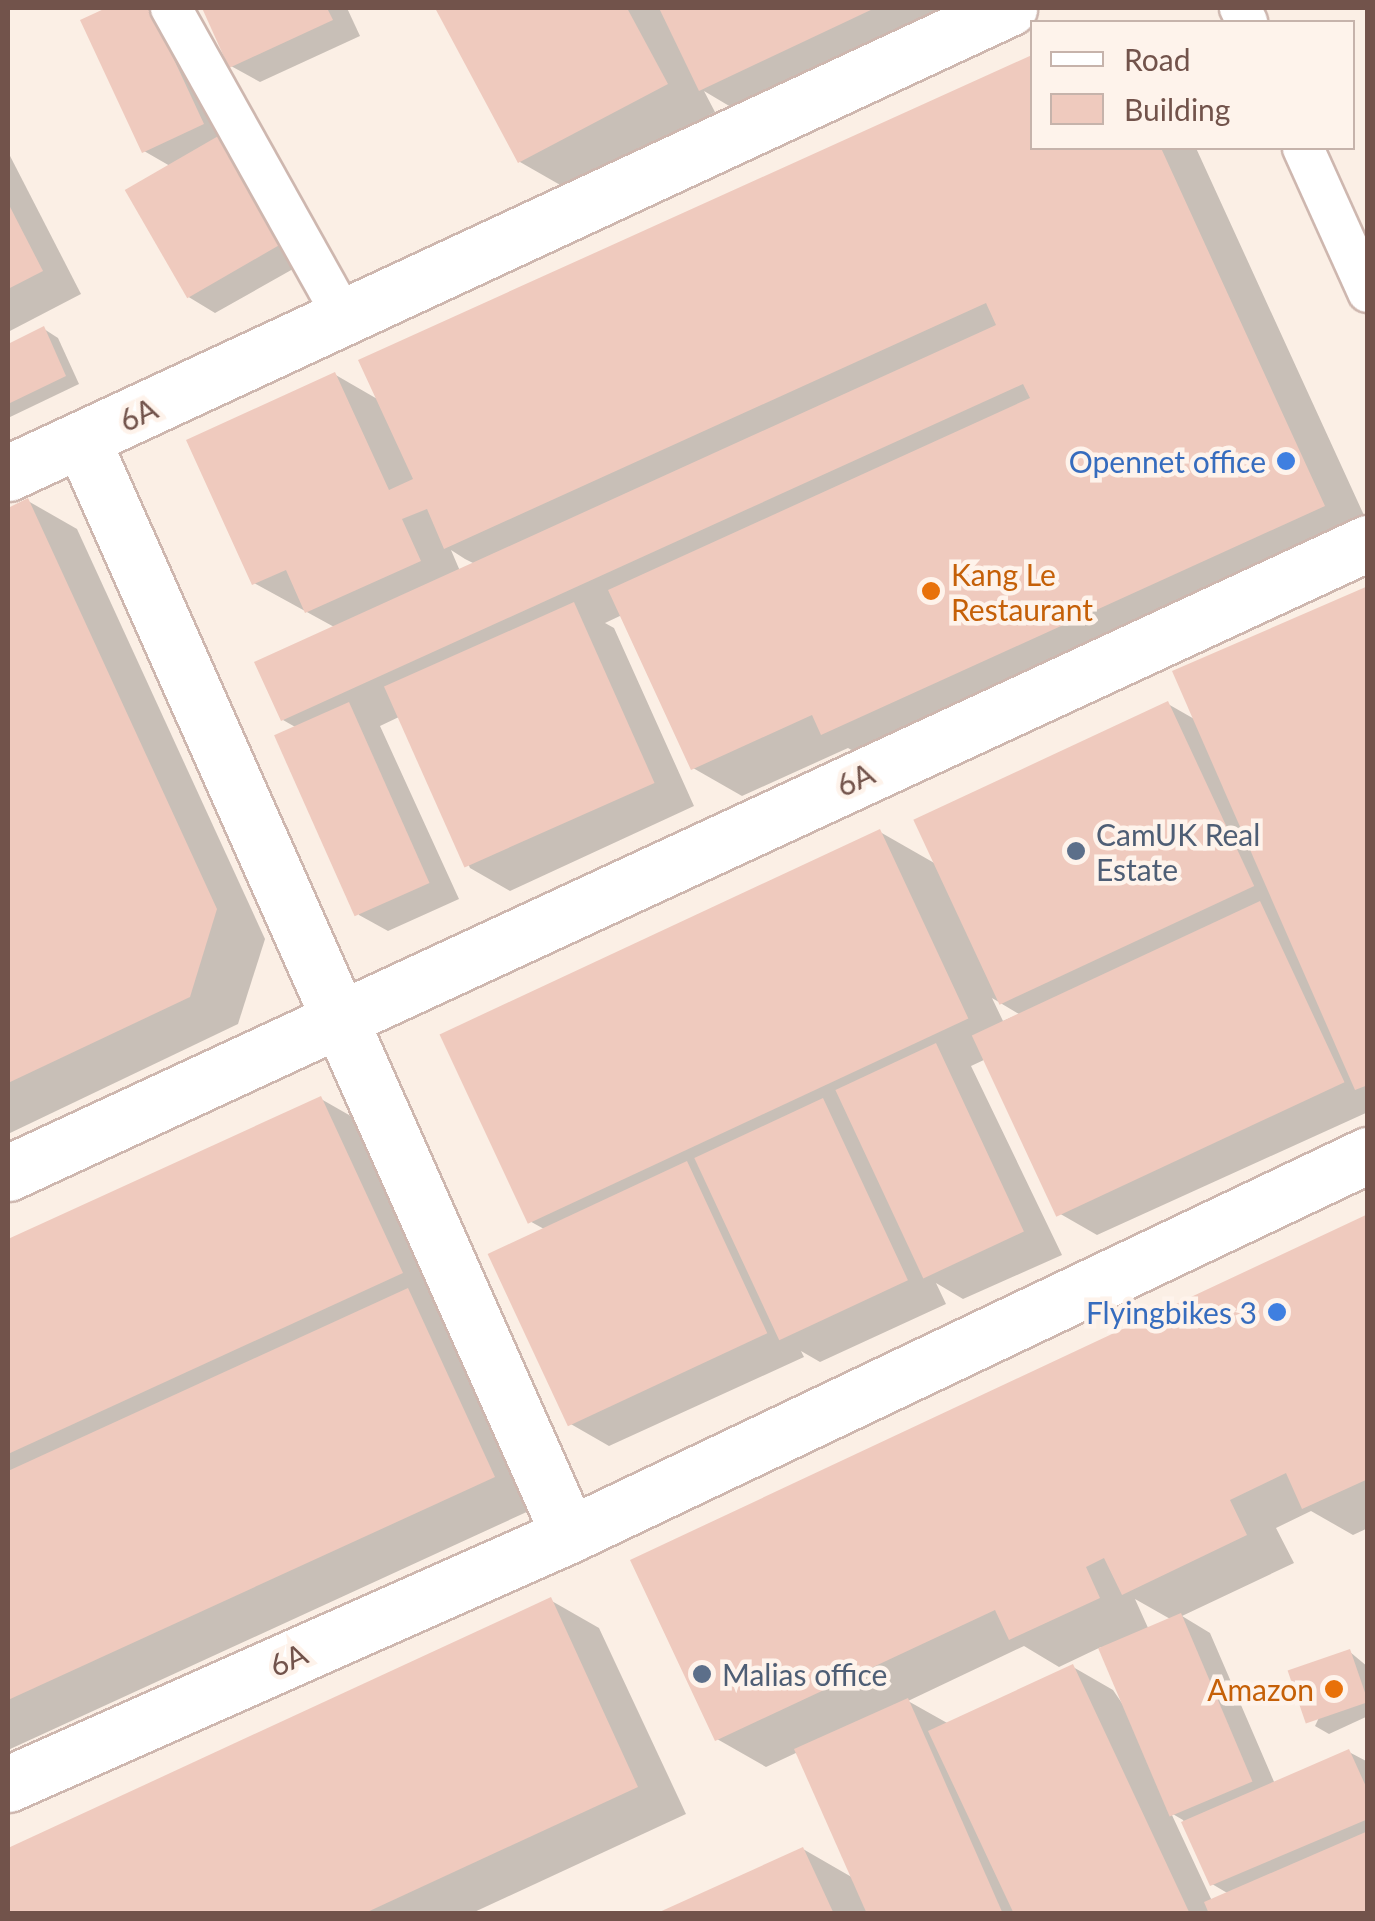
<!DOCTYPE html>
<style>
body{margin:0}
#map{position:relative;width:1375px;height:1921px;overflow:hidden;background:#fbefe5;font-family:Lato,sans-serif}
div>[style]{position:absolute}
.shadow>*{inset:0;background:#0003}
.building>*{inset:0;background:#efcabe;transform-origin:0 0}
.roads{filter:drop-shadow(2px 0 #ceb7af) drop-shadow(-2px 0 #ceb7af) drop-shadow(0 2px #ceb7af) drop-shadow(0 -2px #ceb7af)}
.lane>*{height:40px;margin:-20px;padding:0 20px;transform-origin:20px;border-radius:20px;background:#fff}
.street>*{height:55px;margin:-27.5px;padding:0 27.5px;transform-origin:27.5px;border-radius:27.5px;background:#fff}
.dots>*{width:28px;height:28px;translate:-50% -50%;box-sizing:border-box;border:5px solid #fef3eb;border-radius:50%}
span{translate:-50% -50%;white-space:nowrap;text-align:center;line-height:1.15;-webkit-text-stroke:9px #fef3eb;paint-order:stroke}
.street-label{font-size:30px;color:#72534b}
.shop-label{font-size:30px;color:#366cbe}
.right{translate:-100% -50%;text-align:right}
.food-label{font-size:30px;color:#c56008}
.left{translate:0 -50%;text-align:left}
.service-label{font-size:30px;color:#4e5e75}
.frame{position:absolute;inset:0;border:10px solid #72534b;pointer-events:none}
.legend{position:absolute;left:1030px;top:20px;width:325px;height:130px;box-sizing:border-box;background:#fef3eb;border:2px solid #c6b3ab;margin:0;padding:12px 18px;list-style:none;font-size:30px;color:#72534b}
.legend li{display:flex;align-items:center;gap:20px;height:50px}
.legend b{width:50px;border:2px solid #c6b3ab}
</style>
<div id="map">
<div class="shadow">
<div style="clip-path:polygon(112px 8px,166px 8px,309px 260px,215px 313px,187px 296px,170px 166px,144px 151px,83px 21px)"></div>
<div style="clip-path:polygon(205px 8px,347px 8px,360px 36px,260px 82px,231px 66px)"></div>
<div style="clip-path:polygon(438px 8px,962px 8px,741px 113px,704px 91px,715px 112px,569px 190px,520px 162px)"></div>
<div style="clip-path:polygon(evenodd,1032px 58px,1032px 148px,1196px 148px,1368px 524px,871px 761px,848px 748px,742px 796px,693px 768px,622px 615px,605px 623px,614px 628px,694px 806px,510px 891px,470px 868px,401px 716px,380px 726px,459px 899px,388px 931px,359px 915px,297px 728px,283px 720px,336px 628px,254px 583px,334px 374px,379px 400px,361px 362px,1032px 58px,451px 550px,465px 559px,475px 564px,460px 571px,451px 550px)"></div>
<div style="clip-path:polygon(8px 152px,81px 294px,8px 332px)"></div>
<div style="clip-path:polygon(44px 329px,58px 338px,79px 384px,8px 418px,8px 346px)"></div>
<div style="clip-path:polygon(28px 501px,77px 529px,265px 939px,238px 1024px,8px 1134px,8px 510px)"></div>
<div style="clip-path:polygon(evenodd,1368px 589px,1368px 1112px,1097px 1235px,1057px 1212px,986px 1059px,971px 1066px,1062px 1255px,963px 1299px,936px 1283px,946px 1304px,820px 1362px,801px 1351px,804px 1357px,609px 1446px,569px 1423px,544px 1229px,526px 1219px,880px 832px,936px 864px,1168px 704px,1196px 720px,1368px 589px,992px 998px,1019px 1014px,1003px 1021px,992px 998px)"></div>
<div style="clip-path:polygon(321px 1099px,370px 1127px,450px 1301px,437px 1307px,456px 1318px,542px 1505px,8px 1750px,8px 1242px)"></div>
<div style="clip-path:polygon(evenodd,1368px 1217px,1368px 1528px,1353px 1535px,1311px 1511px,1276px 1528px,1294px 1563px,1182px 1616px,1210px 1633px,1275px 1784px,1349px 1752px,1368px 1762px,1368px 1914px,662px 1914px,803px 1849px,855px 1879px,798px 1752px,766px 1767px,717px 1739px,1368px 1217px,1135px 1599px,1172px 1620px,1149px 1630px,1135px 1599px,1368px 1217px,1024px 1646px,1059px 1667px,1101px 1647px,1132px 1718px,1113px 1690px,1073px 1667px,949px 1724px,908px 1701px,1024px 1646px,1368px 1217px,1171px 1813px,1183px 1820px,1212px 1884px,1229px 1894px,1212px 1901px,1171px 1813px)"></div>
<div style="clip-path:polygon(550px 1600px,599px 1628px,686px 1814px,470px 1914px,8px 1914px,8px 1850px)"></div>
<div style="clip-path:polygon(1350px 1652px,1368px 1667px,1368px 1716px,1329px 1734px,1315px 1726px)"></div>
</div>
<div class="building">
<div style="clip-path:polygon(106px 8px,150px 8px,204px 124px,142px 153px,80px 20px)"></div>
<div style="clip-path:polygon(202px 8px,327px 8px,333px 20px,229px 68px)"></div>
<div style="clip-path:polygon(435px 8px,627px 8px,668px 84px,518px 163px)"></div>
<div style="clip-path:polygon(659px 8px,875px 8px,699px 91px)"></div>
<div style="clip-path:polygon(1032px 55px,1032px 148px,1161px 148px,1325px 506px,821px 735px,812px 715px,691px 770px,608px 590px,1030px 398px,1023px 384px,281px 721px,254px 662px,996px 325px,986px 303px,444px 549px,427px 509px,402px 519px,421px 561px,305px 613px,286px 570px,252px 585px,186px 440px,335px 372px,389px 490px,413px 479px,358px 360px)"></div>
<div style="left:220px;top:135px;width:125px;height:110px;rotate:60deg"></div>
<div style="clip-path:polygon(8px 203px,43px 271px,8px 289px)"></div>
<div style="clip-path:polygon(44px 326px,66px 376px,8px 404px,8px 344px)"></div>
<div style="clip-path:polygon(28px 498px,217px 909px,190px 997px,8px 1083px,8px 508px)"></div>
<div style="clip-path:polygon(1368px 586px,1368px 1085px,1355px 1090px,1172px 671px)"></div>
<div style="left:574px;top:602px;width:198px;height:208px;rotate:66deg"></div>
<div style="left:1168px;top:701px;width:204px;height:281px;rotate:65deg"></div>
<div style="left:349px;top:702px;width:198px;height:82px;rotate:66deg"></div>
<div style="left:880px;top:829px;width:209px;height:486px;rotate:65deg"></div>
<div style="left:1260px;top:901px;width:200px;height:318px;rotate:65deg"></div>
<div style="left:936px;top:1043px;width:208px;height:111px;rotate:65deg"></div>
<div style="clip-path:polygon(321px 1096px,403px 1273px,8px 1454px,8px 1239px)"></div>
<div style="left:823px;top:1098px;width:201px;height:142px;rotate:65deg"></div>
<div style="left:687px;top:1161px;width:190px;height:220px;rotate:65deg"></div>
<div style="clip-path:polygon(1368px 1214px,1368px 1479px,1302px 1509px,1286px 1473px,1230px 1500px,1247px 1535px,1122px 1595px,1104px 1558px,1086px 1567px,1100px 1598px,1009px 1640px,995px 1610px,715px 1741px,630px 1560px)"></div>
<div style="clip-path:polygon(408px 1288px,495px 1477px,8px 1700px,8px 1471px)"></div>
<div style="clip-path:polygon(551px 1597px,638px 1787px,363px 1914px,8px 1914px,8px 1848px)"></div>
<div style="left:1181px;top:1613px;width:183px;height:90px;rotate:67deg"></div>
<div style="left:1350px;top:1649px;width:56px;height:66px;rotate:71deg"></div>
<div style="clip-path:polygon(1073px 1664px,1190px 1914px,1014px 1914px,928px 1731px)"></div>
<div style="clip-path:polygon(908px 1698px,1003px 1914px,867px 1914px,794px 1749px)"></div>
<div style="clip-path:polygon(1349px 1749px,1368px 1791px,1368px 1819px,1210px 1886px,1181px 1822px)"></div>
<div style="clip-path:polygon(1368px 1831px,1368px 1914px,1209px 1914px,1204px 1902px)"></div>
<div style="clip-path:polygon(803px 1847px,834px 1914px,655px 1914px)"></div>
</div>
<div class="roads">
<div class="lane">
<div style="left:171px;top:8px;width:355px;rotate:60.8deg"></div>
<div style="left:1240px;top:8px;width:16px;rotate:63deg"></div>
<div style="left:1303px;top:148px;width:158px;rotate:65.7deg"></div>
</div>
<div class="street">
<div style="left:82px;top:440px;width:1198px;rotate:66.02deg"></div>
<div style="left:8px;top:473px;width:1104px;rotate:-24.92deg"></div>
<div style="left:8px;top:1173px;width:1499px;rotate:-24.86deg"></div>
<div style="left:8px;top:1784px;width:614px;rotate:-23.93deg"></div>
<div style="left:569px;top:1535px;width:885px;rotate:-25.44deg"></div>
</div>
</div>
<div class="dots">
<div style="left:1286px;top:461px;background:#3f7fe0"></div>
<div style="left:931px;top:591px;background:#e8710a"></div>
<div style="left:1076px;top:851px;background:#5c6f8a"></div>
<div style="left:1277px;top:1312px;background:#3f7fe0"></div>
<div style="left:702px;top:1674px;background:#5c6f8a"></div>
<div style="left:1334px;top:1689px;background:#e8710a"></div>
</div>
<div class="street-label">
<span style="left:138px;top:414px;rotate:-25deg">6A</span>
<span style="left:855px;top:779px;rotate:-25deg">6A</span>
<span style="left:288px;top:1659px;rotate:-24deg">6A</span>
</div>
<div class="shop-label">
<span class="right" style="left:1266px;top:461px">Opennet office</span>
<span class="right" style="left:1257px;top:1312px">Flyingbikes 3</span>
</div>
<div class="food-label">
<span class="left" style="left:951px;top:591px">Kang Le<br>Restaurant</span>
<span class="right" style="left:1314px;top:1689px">Amazon</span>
</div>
<div class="service-label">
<span class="left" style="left:1096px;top:851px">CamUK Real<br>Estate</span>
<span class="left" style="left:722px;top:1674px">Malias office</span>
</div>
<div class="frame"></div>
<ul class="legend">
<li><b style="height:12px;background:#fff"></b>Road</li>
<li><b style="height:28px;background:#efcabe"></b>Building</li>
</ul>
</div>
